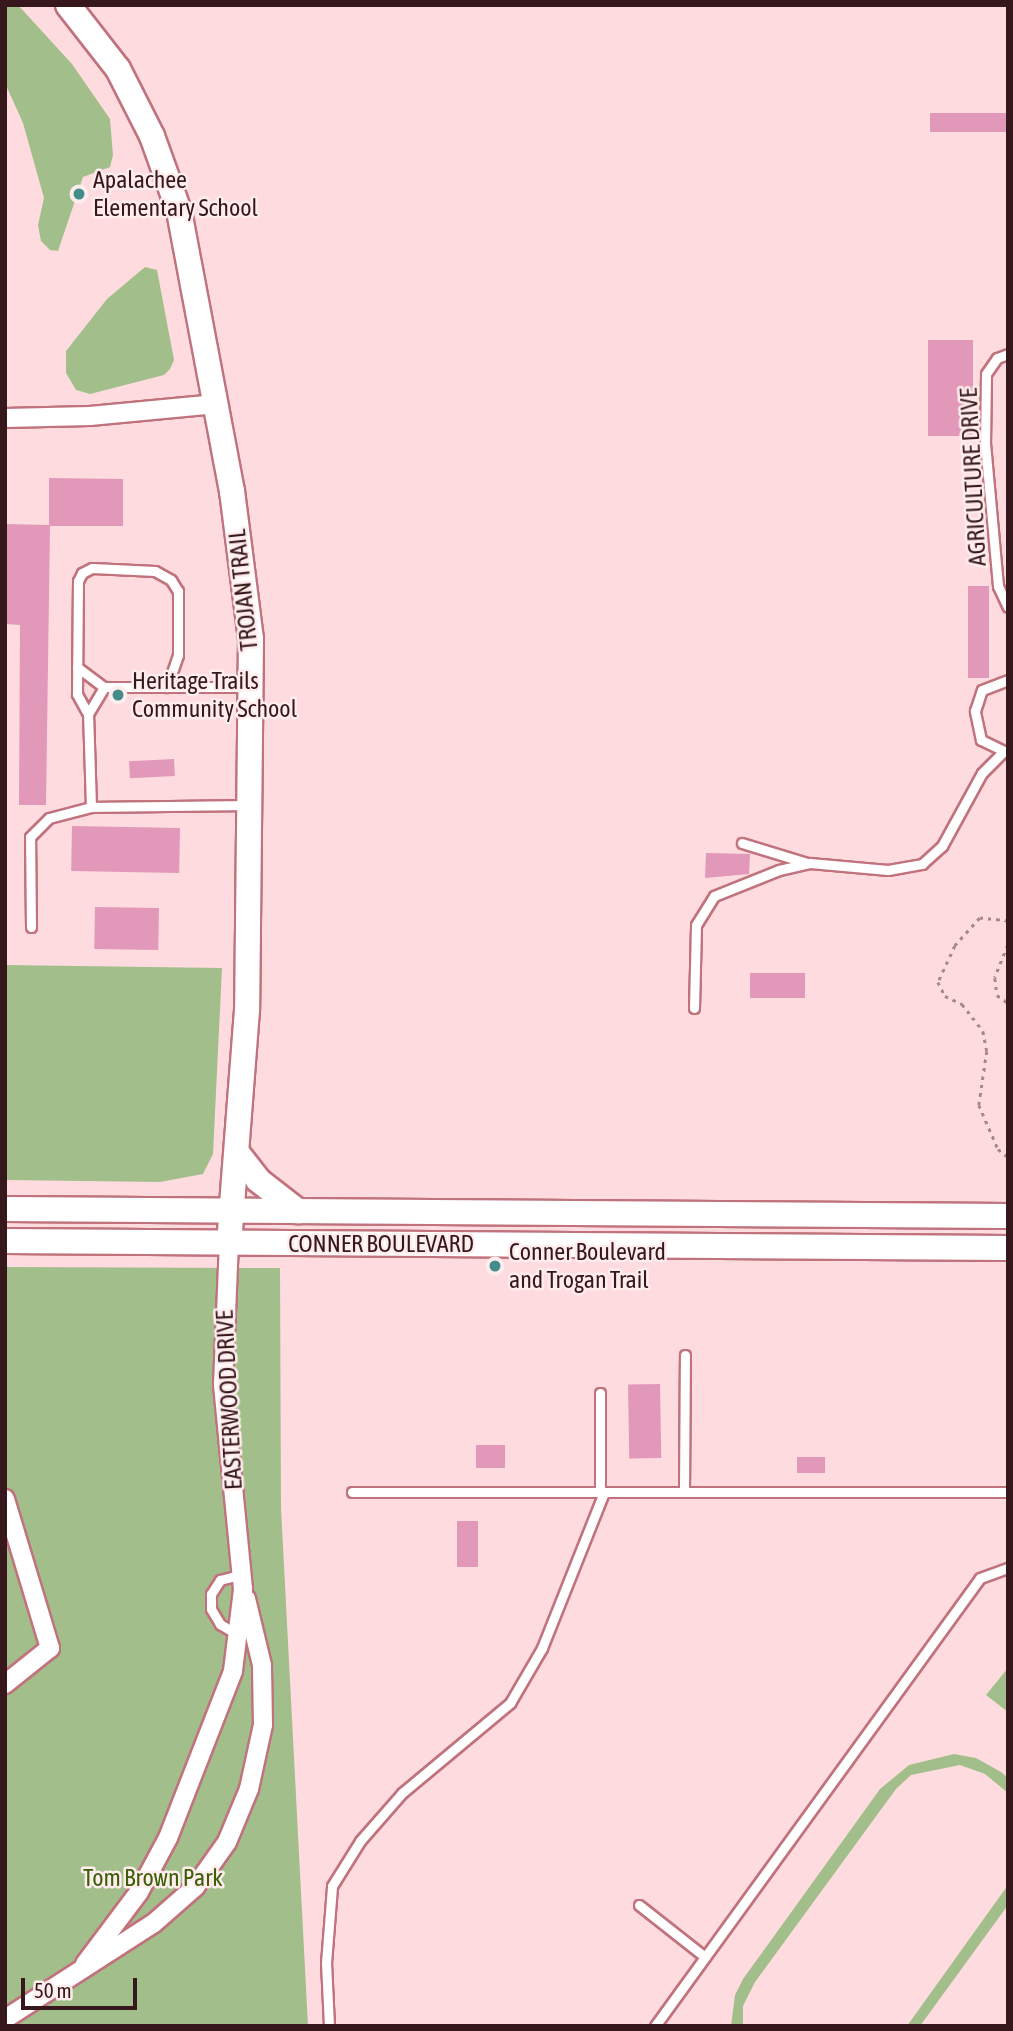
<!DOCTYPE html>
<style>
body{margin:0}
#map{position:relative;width:1013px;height:2031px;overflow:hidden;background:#fedbde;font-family:"Asap Condensed",sans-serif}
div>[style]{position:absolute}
.green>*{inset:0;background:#a2bf8b}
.building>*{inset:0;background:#e298b8;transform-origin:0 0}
.path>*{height:2.5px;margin-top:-1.25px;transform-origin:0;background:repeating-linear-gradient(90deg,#a8878b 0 3.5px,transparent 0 8.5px)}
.roads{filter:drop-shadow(2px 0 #c1737d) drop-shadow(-2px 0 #c1737d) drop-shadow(0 2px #c1737d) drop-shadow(0 -2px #c1737d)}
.lane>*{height:9px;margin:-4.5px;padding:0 4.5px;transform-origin:4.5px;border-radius:4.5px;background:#fff}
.street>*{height:18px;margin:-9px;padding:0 9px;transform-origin:9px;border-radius:9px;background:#fff}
.secondary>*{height:24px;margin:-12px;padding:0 12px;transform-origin:12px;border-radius:12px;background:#fff}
.dots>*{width:19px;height:19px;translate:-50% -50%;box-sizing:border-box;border:4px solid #ffedee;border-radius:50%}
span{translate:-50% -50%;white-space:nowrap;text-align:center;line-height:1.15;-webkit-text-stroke:5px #ffedee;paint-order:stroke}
.poi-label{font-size:24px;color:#36181c}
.left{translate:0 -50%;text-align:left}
.street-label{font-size:24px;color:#36181c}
.park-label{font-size:24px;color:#396008}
.frame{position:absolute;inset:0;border:7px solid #36181c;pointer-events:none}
.scale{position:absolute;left:21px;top:1978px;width:116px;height:32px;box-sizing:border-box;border:4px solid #36181c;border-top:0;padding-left:9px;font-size:21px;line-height:24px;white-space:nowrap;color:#36181c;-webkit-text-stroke:5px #ffedee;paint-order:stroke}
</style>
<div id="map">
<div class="green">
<div style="clip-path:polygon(5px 5px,18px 5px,72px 64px,110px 119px,113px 155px,110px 167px,83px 177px,58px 251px,50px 250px,41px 241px,38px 225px,44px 198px,23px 123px,5px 83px)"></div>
<div style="clip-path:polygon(145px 267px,157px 270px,174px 360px,170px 369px,164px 375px,90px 394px,76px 390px,66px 373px,66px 351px,107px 299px)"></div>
<div style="clip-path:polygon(5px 965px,222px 968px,213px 1154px,203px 1174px,160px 1182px,5px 1180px)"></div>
<div style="clip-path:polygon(5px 1267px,280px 1268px,281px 1508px,308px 2026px,5px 2026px)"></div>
<div style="clip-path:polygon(1008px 1668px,1008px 1712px,986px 1695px)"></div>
<div style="clip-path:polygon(954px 1754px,976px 1758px,1001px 1772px,1008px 1778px,1008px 1793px,985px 1774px,960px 1765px,911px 1775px,896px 1789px,755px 1982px,743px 2006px,743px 2026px,731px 2026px,735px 1995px,743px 1979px,880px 1789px,909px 1765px)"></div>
<div style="clip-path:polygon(1008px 1885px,1008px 1905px,920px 2026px,907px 2026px)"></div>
</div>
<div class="building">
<div style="left:1008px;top:113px;width:19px;height:78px;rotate:90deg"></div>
<div style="left:928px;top:340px;width:45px;height:96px"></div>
<div style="clip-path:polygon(49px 478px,123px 479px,123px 526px,50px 526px,46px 805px,19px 805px,20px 625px,5px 624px,5px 524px,49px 525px)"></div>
<div style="left:968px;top:586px;width:21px;height:92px"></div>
<div style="left:174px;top:759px;width:17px;height:45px;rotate:87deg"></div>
<div style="left:72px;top:826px;width:108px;height:45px;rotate:1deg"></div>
<div style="clip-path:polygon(706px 853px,750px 854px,749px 874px,705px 878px)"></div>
<div style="left:95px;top:907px;width:64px;height:42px;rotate:1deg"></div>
<div style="left:750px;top:973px;width:55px;height:25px"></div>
<div style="left:660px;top:1384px;width:74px;height:32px;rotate:89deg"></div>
<div style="left:505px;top:1445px;width:23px;height:29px;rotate:90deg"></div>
<div style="left:797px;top:1457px;width:28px;height:16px"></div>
<div style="left:457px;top:1521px;width:21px;height:46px"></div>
</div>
<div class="path">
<div style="left:1008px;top:921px;width:28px;rotate:-174deg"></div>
<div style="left:980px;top:918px;width:38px;rotate:132deg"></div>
<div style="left:955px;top:946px;width:40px;rotate:115deg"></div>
<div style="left:938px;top:982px;width:16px;rotate:63deg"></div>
<div style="left:945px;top:996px;width:19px;rotate:25deg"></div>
<div style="left:962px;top:1004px;width:34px;rotate:52deg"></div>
<div style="left:983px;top:1031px;width:20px;rotate:79deg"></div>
<div style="left:987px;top:1051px;width:55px;rotate:98.4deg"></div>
<div style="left:979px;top:1105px;width:48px;rotate:66.6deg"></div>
<div style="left:998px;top:1149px;width:13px;rotate:39deg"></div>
<div style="left:1008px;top:945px;width:35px;rotate:112deg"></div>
<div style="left:995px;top:978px;width:17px;rotate:83deg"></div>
<div style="left:997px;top:995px;width:14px;rotate:36deg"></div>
</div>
<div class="roads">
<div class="lane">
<div style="left:1008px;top:354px;width:12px;rotate:160deg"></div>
<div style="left:997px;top:358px;width:19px;rotate:125deg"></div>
<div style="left:986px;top:374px;width:69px;rotate:90.8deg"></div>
<div style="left:985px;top:443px;width:144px;rotate:84.8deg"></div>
<div style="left:998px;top:586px;width:23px;rotate:65deg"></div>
<div style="left:77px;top:667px;width:34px;rotate:37deg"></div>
<div style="left:104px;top:687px;width:144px"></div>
<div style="left:88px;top:714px;width:31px;rotate:-59deg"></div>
<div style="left:1006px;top:752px;width:28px;rotate:-154deg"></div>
<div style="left:981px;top:740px;width:30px;rotate:-102deg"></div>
<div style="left:975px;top:711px;width:22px;rotate:-72deg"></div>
<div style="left:982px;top:690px;width:28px;rotate:-21deg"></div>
<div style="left:91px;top:807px;width:93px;rotate:-91.8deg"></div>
<div style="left:88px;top:714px;width:23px;rotate:-119deg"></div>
<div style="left:77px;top:694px;width:113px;rotate:-89.5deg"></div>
<div style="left:78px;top:581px;width:9px;rotate:-63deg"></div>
<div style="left:82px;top:573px;width:11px;rotate:-27deg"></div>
<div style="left:92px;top:568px;width:63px;rotate:2.7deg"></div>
<div style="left:155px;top:571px;width:18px;rotate:29deg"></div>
<div style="left:171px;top:580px;width:13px;rotate:58deg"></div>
<div style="left:178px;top:591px;width:64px;rotate:90deg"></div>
<div style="left:178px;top:655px;width:34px;rotate:109deg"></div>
<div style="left:742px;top:843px;width:68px;rotate:17.1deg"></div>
<div style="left:31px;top:927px;width:90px;rotate:-90.6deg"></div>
<div style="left:30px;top:837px;width:27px;rotate:-45deg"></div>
<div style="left:49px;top:818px;width:43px;rotate:-14.7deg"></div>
<div style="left:91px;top:807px;width:156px;rotate:-0.7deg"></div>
<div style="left:694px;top:1008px;width:83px;rotate:-88.6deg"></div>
<div style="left:696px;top:925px;width:34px;rotate:-58deg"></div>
<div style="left:714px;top:896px;width:70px;rotate:-21.8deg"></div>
<div style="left:779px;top:870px;width:32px;rotate:-13deg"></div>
<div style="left:810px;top:863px;width:78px;rotate:5.1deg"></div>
<div style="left:888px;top:870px;width:35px;rotate:-10deg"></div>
<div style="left:922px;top:864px;width:27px;rotate:-42deg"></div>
<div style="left:942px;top:846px;width:83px;rotate:-61.3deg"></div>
<div style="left:982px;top:773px;width:30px;rotate:-45deg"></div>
<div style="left:600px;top:1393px;width:99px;rotate:90deg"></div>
<div style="left:352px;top:1492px;width:656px"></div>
<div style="left:684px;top:1492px;width:137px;rotate:-89.6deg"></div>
<div style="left:237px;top:1634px;width:20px;rotate:-150deg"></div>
<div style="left:220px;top:1624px;width:17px;rotate:-121deg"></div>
<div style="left:211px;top:1609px;width:15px;rotate:-90deg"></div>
<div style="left:211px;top:1594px;width:17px;rotate:-57deg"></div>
<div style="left:220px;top:1580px;width:23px;rotate:-15deg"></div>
<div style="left:639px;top:1905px;width:84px;rotate:38.2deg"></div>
<div style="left:329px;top:2026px;width:63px;rotate:-92.7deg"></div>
<div style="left:326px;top:1963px;width:77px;rotate:-85.5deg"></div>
<div style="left:332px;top:1886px;width:53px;rotate:-58.1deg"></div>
<div style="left:360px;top:1841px;width:64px;rotate:-48.8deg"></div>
<div style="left:402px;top:1793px;width:141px;rotate:-39.8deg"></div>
<div style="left:510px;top:1703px;width:64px;rotate:-59.8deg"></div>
<div style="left:542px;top:1648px;width:168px;rotate:-68.3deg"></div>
<div style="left:655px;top:2026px;width:553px;rotate:-54.04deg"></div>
<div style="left:980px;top:1578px;width:30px;rotate:-20deg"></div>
</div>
<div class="street">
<div style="left:5px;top:418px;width:85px;rotate:-1.3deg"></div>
<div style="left:90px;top:416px;width:127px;rotate:-5.4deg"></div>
<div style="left:5px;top:1499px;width:156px;rotate:73.2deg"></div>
<div style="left:50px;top:1648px;width:58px;rotate:141.3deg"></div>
<div style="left:85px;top:1964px;width:90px;rotate:-53.1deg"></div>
<div style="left:139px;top:1892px;width:61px;rotate:-61.8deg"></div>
<div style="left:168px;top:1838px;width:179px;rotate:-68.7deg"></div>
<div style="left:233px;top:1671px;width:83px;rotate:-83deg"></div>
<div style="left:243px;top:1589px;width:205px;rotate:-95.6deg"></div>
<div style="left:223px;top:1385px;width:141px;rotate:-87.6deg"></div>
<div style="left:5px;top:2019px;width:177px;rotate:-32.8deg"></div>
<div style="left:154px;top:1923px;width:55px;rotate:-41.3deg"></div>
<div style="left:195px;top:1887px;width:55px;rotate:-54.6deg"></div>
<div style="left:227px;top:1842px;width:57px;rotate:-67.5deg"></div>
<div style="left:249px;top:1789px;width:66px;rotate:-77.7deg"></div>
<div style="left:263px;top:1725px;width:60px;rotate:-91deg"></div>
<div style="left:262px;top:1665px;width:68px;rotate:-103.6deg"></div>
</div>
<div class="secondary">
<div style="left:68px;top:5px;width:81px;rotate:52deg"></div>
<div style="left:118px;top:69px;width:75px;rotate:63.1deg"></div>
<div style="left:152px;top:136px;width:80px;rotate:70.2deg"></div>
<div style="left:179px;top:211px;width:285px;rotate:79.3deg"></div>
<div style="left:232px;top:491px;width:149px;rotate:82.7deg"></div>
<div style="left:251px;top:639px;width:371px;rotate:90.6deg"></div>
<div style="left:247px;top:1010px;width:235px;rotate:94.4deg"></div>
<div style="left:238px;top:1154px;width:33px;rotate:52deg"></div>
<div style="left:258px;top:1180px;width:51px;rotate:37.8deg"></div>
<div style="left:5px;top:1209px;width:1003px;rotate:0.4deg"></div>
<div style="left:5px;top:1241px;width:1003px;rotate:0.4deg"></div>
</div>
</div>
<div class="dots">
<div style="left:79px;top:194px;background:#448c89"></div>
<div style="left:118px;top:695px;background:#448c89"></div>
<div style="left:495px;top:1266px;background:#448c89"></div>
</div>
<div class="poi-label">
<span class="left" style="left:93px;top:194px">Apalachee<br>Elementary School</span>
<span class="left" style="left:132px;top:695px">Heritage Trails<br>Community School</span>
<span class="left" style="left:509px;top:1266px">Conner Boulevard<br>and Trogan Trail</span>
</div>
<div class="street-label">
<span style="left:973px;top:477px;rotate:-93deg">AGRICULTURE DRIVE</span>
<span style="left:243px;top:590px;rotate:-96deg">TROJAN TRAIL</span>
<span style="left:381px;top:1244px">CONNER BOULEVARD</span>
<span style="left:229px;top:1400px;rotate:-93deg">EASTERWOOD DRIVE</span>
</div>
<div class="park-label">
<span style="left:153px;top:1878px">Tom Brown Park</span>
</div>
<div class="frame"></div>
<div class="scale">50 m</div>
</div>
